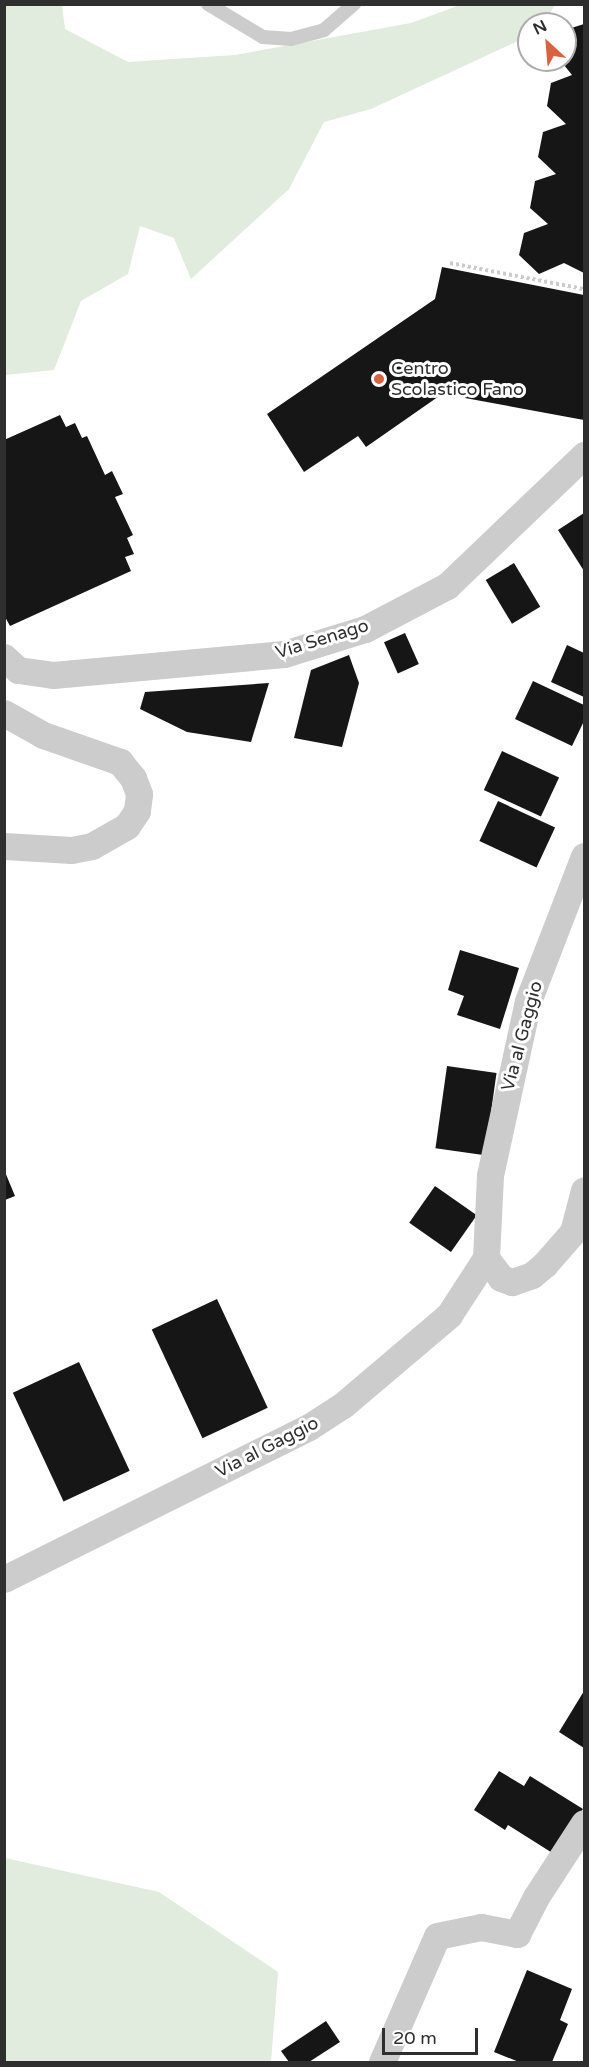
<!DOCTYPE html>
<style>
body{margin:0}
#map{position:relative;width:589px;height:2067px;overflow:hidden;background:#fff;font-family:"Varela Round",sans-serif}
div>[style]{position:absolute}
.green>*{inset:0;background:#e1ebde}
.building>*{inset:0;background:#161616;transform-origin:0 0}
.path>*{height:4px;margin-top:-2px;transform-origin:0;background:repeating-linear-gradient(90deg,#ccc 0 3px,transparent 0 6px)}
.service>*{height:14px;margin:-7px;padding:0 7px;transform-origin:7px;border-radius:7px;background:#ccc}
.minor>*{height:27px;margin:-13.5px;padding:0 13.5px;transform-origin:13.5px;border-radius:13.5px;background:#ccc}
.dots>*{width:16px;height:16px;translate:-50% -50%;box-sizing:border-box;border:3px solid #fff;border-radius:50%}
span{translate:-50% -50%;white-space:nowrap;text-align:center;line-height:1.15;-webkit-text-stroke:6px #fff;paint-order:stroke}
.poi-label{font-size:18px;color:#2f2f2f}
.left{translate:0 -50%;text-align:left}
.street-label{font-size:18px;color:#2f2f2f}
.frame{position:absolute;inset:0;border:6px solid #2f2f2f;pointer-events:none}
.north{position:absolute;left:517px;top:12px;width:60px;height:60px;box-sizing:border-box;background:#fff;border:2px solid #acacac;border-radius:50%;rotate:334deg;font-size:16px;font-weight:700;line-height:24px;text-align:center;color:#2f2f2f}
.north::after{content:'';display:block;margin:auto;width:21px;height:27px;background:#d86340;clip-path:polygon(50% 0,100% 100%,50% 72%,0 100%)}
.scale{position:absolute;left:382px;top:2028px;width:96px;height:27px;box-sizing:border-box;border:3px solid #2f2f2f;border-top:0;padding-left:8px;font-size:18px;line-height:21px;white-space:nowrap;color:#2f2f2f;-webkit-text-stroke:4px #fff;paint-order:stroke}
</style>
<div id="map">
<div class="green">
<div style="clip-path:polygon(5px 5px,62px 5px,65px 29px,128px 62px,235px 55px,411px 23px,460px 5px,555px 5px,543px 24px,529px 24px,529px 36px,371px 109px,324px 122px,289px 189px,191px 279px,174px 238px,140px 226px,128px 274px,81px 301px,54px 370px,5px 375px)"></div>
<div style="clip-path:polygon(5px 1858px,159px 1892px,278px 1972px,271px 2062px,5px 2062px)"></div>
</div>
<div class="building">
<div style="clip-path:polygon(584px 24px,584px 273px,564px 263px,539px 274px,519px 255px,524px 233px,548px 224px,530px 208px,535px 181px,556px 174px,538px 157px,543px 132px,566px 124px,547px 106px,551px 83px,572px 75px,560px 60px,565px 60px,565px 30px)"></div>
<div style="clip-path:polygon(442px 267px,584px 295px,584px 420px,465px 398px,455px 385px,366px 447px,358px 436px,304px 472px,267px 414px,435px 299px)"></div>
<div style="clip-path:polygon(60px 415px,66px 427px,75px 423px,82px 438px,87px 436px,105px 475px,112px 471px,123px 494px,115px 497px,133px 535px,127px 538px,134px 554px,125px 557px,131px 571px,10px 626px,4px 615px,4px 440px)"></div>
<div style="clip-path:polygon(584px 513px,584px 571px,558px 530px)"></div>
<div style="left:514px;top:563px;width:51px;height:33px;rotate:59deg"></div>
<div style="left:405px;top:633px;width:34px;height:23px;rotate:66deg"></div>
<div style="clip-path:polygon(567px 645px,584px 653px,584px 697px,551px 682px)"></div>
<div style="clip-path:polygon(349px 655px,359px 683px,342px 747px,294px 738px,311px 670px)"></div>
<div style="clip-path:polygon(533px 681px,584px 705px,584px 721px,572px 746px,515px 719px)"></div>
<div style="clip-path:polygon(269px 683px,251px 742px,187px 732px,140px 709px,145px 692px)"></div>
<div style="left:502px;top:751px;width:63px;height:43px;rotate:25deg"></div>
<div style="left:498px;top:801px;width:63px;height:44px;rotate:25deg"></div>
<div style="clip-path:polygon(460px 950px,519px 968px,500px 1029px,457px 1015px,464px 996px,448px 990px)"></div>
<div style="left:447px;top:1066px;width:50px;height:83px;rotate:8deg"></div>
<div style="clip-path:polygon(5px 1172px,15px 1196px,5px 1200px)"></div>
<div style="left:435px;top:1186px;width:51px;height:45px;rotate:35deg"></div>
<div style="left:217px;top:1299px;width:120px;height:72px;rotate:65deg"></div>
<div style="left:79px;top:1362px;width:120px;height:73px;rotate:65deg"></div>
<div style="clip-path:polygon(584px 1691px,584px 1748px,559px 1732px)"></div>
<div style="clip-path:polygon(499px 1771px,524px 1786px,530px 1776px,583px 1809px,554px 1854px,508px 1825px,505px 1830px,474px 1810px)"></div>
<div style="clip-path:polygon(527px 1970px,572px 1989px,560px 2020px,568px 2024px,552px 2062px,519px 2062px,494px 2052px)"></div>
<div style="clip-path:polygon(326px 2021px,340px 2042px,309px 2062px,289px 2062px,281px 2051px)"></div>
</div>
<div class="path">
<div style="left:450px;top:263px;width:136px;rotate:11deg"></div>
</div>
<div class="service">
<div style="left:208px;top:4px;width:64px;rotate:31deg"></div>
<div style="left:263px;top:37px;width:28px;rotate:4deg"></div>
<div style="left:291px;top:39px;width:34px;rotate:-15deg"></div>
<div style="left:324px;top:30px;width:40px;rotate:-41deg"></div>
</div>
<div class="minor">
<div style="left:4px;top:657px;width:19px;rotate:43deg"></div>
<div style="left:18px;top:670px;width:35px;rotate:8deg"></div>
<div style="left:53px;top:675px;width:232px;rotate:-5.2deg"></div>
<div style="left:284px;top:654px;width:85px;rotate:-17.2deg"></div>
<div style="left:365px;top:629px;width:93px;rotate:-27.7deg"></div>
<div style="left:447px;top:586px;width:190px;rotate:-43.7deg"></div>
<div style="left:4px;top:713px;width:45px;rotate:29.4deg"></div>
<div style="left:43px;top:735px;width:82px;rotate:19.3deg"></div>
<div style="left:120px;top:762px;width:21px;rotate:51deg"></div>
<div style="left:133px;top:778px;width:17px;rotate:69deg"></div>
<div style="left:139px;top:794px;width:17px;rotate:97deg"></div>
<div style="left:137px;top:811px;width:18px;rotate:124deg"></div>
<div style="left:127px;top:826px;width:40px;rotate:150.3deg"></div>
<div style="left:92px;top:846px;width:21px;rotate:169deg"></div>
<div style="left:71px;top:850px;width:67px;rotate:-176.6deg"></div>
<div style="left:584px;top:856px;width:155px;rotate:111.1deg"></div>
<div style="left:528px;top:1001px;width:179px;rotate:102.3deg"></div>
<div style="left:490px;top:1176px;width:82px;rotate:92.8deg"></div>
<div style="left:486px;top:1258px;width:25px;rotate:53deg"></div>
<div style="left:501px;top:1278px;width:12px;rotate:20deg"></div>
<div style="left:512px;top:1282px;width:21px;rotate:-19deg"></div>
<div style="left:532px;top:1275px;width:17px;rotate:-40deg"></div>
<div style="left:545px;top:1264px;width:43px;rotate:-48.8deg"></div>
<div style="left:573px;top:1232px;width:43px;rotate:-75.3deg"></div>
<div style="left:4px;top:1579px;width:341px;rotate:-26.5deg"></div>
<div style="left:309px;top:1427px;width:40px;rotate:-32.9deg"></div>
<div style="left:343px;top:1405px;width:139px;rotate:-40.3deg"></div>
<div style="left:449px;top:1315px;width:68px;rotate:-57deg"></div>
<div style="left:382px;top:2062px;width:137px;rotate:-66.4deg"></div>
<div style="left:437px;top:1936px;width:45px;rotate:-11.6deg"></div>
<div style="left:481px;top:1927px;width:37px;rotate:11deg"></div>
<div style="left:517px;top:1934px;width:42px;rotate:-62.8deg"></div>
<div style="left:536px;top:1897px;width:88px;rotate:-57deg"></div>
</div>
<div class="dots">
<div style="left:379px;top:379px;background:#d86340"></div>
</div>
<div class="poi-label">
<span class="left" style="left:391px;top:379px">Centro<br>Scolastico Fano</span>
</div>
<div class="street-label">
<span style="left:322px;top:639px;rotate:-17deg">Via Senago</span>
<span style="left:522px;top:1036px;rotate:-75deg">Via al Gaggio</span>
<span style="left:267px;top:1447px;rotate:-27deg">Via al Gaggio</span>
</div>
<div class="frame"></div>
<div class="north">N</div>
<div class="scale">20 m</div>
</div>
